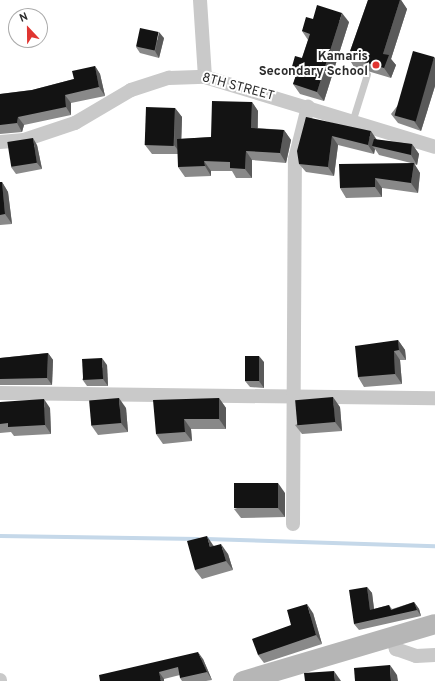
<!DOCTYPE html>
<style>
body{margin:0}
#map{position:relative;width:435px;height:681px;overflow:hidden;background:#fff;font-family:Overpass,sans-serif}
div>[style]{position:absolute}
.stream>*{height:3.5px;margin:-1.75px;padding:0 1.75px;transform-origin:1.75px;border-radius:1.75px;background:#c5d8e9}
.lane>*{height:7px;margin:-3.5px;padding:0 3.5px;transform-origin:3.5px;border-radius:3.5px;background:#c9c9c9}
.street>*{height:14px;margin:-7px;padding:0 7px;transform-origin:7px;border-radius:7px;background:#c9c9c9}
.secondary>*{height:20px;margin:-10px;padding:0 10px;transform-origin:10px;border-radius:10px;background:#b6b6b6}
.wall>*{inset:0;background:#898989}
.shaded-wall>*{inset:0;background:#5a5a5a}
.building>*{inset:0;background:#131313;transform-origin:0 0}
.dots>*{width:11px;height:11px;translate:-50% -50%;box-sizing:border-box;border:2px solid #fff;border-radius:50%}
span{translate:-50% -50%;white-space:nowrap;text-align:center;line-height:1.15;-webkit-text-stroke:4px #fff;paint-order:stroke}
.poi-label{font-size:13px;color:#2c2c2c;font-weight:700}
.right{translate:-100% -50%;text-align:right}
.street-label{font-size:13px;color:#2c2c2c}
.north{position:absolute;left:8px;top:8px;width:40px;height:40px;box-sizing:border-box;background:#fff;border:1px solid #ababab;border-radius:50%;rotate:338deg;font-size:11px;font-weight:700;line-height:16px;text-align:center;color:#2c2c2c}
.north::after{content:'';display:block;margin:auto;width:14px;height:18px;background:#e03531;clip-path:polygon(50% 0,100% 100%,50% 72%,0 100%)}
</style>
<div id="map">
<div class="stream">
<div style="left:0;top:536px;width:198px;rotate:0.9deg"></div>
<div style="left:206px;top:539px;width:229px;rotate:1.8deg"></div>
</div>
<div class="lane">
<div style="left:352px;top:122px;width:50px;rotate:-72.6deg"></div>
</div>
<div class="street">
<div style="left:200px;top:0;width:77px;rotate:86.3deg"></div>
<div style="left:0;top:142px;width:24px;rotate:-5deg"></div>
<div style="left:24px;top:140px;width:54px;rotate:-18.4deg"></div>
<div style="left:75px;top:123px;width:65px;rotate:-30.5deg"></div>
<div style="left:131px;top:90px;width:40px;rotate:-18deg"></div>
<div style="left:169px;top:78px;width:36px;rotate:-2deg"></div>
<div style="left:205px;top:77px;width:240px;rotate:16.9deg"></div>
<div style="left:0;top:393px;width:435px;rotate:0.7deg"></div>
<div style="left:293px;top:524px;width:365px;rotate:-89.7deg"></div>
<div style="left:295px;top:159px;width:54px;rotate:-76deg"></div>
<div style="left:392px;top:637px;width:13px;rotate:72deg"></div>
<div style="left:396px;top:649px;width:21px;rotate:19deg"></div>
<div style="left:416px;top:656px;width:19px;rotate:-3deg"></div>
<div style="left:0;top:680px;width:1px;rotate:90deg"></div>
</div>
<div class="secondary">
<div style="left:243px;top:681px;width:200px;rotate:-16.5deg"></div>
</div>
<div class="wall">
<div style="clip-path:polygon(368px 0,401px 0,407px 9px,391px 59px,396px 65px,391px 78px,354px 67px,348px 57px)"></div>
<div style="clip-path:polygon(313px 19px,349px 22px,324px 101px,300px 94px,293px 84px,296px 76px,291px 70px,302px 58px,308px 40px,302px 31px)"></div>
<div style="clip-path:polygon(164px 38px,159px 58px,140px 53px,136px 47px)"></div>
<div style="clip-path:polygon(435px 58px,435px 86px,421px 131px,398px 123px,391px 114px)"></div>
<div style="clip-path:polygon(95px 66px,100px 74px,105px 96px,71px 103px,71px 115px,24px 125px,22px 132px,0 134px,0 94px,32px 90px,74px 79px)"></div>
<div style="clip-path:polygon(252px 102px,258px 111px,258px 128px,284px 130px,291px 140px,286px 163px,252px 160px,252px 178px,236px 178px,232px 171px,211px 171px,211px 176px,185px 177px,178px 167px,178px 154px,152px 154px,145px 145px,175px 108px,182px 117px,181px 139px,211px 137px)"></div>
<div style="clip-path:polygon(306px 117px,377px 140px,412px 144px,419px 154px,417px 165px,414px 164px,420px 173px,418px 193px,382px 188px,382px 197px,346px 198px,340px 188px,411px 163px,379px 155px,375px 149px,374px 154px,338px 145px,334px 176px,306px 172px,299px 164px)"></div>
<div style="clip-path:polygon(37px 145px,42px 169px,16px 174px,11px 167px)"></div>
<div style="clip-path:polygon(0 182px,2px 182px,8px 192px,12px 224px,0 225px)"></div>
<div style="clip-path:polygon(398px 340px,405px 350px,406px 360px,400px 360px,402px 384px,364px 387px,358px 377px)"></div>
<div style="clip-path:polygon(48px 353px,53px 360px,52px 385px,0 385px,0 358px)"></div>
<div style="clip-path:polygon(264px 362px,264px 388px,250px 387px,245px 381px)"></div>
<div style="clip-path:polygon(107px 365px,108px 386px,87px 386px,82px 379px)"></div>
<div style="clip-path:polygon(219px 398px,226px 408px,226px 429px,191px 429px,192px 441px,163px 444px,156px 434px)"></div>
<div style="clip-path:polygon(0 402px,50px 408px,51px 434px,14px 436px,11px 432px,0 433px)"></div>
<div style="clip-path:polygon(340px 407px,342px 431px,302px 434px,295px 425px)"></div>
<div style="clip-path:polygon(126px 408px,128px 432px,98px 435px,91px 425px)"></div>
<div style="clip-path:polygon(285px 493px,285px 517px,241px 518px,234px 509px)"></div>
<div style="clip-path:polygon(213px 545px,214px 546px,228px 554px,233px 570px,202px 579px,195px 570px)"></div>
<div style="clip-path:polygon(367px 587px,372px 593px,374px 609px,389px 605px,392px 609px,414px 602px,419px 609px,421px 616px,359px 630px,354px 624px)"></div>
<div style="clip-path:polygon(313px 613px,322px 644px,264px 663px,258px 655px)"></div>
<div style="clip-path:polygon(203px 659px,212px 680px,206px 681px,182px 681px,180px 678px,180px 675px,164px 679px,100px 681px)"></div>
</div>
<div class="shaded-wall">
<div style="clip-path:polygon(400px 0,401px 0,407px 9px,391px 59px,396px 65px,391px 78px,384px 68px,383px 54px)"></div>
<div style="clip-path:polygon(342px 13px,349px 22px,324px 101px,317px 92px)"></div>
<div style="clip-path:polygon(159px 32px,164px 38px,159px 58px,155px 51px)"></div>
<div style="clip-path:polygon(434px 57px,435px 58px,435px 86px,421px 131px,414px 121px)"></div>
<div style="clip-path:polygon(95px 66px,100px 74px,105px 96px,99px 87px)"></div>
<div style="clip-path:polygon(65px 95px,71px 103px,71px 115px,66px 107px)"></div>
<div style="clip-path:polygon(252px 102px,258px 111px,257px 137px,251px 128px)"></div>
<div style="clip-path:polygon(175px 108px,182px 117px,181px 154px,174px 145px)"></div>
<div style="clip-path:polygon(18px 117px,24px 125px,22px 132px,17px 123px)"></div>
<div style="clip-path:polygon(284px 130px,291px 140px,286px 163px,280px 153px)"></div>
<div style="clip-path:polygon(371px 131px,377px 140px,372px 146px,375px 149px,374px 154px,368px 145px)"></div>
<div style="clip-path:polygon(332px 136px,338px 145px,334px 176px,328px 167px)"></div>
<div style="clip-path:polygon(33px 138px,37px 145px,42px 169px,37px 163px)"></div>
<div style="clip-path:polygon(412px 144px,419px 154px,417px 165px,411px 155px)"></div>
<div style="clip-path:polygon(246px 151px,252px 160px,252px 178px,245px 169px)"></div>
<div style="clip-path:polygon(204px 161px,211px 171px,211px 176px,205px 166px)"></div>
<div style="clip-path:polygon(414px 163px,420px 173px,418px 193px,411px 183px)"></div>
<div style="clip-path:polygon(375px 178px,382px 188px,382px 197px,375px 187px)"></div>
<div style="clip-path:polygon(2px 182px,8px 192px,12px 224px,5px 214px)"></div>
<div style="clip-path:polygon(398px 340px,405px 350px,406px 360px,399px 350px)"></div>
<div style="clip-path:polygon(394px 351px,400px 360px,402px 384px,395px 374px)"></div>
<div style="clip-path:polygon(48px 353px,53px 360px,52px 385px,47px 378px)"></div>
<div style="clip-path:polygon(259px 356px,264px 362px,264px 388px,259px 381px)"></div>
<div style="clip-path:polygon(102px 358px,107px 365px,108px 386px,103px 379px)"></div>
<div style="clip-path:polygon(333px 397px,340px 407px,342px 431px,335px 422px)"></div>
<div style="clip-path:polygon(119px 398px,126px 408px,128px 432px,121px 423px)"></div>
<div style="clip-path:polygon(219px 398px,226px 408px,226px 429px,219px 419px)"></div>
<div style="clip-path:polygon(44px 399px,50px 408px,51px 434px,45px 425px)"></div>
<div style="clip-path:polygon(184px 419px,191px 429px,192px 441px,185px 432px)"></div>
<div style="clip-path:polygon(278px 483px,285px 493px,285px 517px,278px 508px)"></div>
<div style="clip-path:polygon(207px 536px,213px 545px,217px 557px,210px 547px)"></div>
<div style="clip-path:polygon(221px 544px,228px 554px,233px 570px,226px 561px)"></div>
<div style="clip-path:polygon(367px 587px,372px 593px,375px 617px,370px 610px)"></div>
<div style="clip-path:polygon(414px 602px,419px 609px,421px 616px,417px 610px)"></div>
<div style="clip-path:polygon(307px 604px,313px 613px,322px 644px,316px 635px)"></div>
<div style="clip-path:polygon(198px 652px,203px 659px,212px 680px,207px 672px)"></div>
<div style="clip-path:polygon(390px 665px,397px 675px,398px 681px,391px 681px)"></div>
<div style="clip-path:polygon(334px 671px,341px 681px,335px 681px)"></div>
<div style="clip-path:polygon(159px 672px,164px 679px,164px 681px,161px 681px)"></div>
</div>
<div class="building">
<div style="clip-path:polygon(368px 0,400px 0,383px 54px,389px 55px,384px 68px,348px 57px)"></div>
<div style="clip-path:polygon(317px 5px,342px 13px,317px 92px,293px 84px,297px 72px,291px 70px,295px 56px,302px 58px,310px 34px,302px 31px,306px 17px,313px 19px)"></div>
<div style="left:140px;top:28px;width:19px;height:19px;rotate:12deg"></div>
<div style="left:413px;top:51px;width:22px;height:67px;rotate:16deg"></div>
<div style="clip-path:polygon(95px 66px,99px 87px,65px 95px,66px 107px,18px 117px,17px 123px,0 125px,0 94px,32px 90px,74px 79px,72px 71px)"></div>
<div style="clip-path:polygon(212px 101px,252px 102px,251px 128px,284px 130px,280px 153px,246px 151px,245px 169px,230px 168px,230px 162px,204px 161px,205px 166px,178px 167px,177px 139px,211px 137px)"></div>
<div style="left:146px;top:107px;width:29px;height:38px;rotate:2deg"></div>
<div style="clip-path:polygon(306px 117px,371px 131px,368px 145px,332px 136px,328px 167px,299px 164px,297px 151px)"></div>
<div style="left:33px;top:138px;width:25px;height:26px;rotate:81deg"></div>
<div style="clip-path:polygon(374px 139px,412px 144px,411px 155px,372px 146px)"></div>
<div style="clip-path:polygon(414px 163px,411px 183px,375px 178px,375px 187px,340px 188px,339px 164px)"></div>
<div style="clip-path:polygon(0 182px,2px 182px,5px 214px,0 215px)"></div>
<div style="clip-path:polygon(398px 340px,399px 350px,394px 351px,395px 374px,358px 377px,355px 346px)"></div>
<div style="clip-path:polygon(48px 353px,47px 378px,0 379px,0 358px)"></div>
<div style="left:245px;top:356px;width:14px;height:25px"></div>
<div style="left:102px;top:358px;width:21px;height:20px;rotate:87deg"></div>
<div style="left:333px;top:397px;width:25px;height:38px;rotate:85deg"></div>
<div style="left:119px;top:398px;width:25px;height:30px;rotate:85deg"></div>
<div style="clip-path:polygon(219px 398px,219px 419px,184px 419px,185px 432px,156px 434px,153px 400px)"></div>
<div style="clip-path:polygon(44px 399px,45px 425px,8px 427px,8px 423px,0 424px,0 402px)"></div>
<div style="left:278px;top:483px;width:25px;height:44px;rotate:90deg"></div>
<div style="clip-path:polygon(207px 536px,210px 547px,221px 544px,226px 561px,195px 570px,187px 541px)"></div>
<div style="clip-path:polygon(367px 587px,370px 610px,389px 605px,391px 610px,414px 602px,417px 610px,354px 624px,349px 590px)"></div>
<div style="clip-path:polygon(307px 604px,316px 635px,258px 655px,252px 639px,291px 625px,287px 610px)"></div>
<div style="clip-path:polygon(198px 652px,207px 672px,180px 678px,178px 667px,159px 672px,161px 681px,100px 681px,99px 675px)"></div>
<div style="clip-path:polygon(390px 665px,391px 681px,355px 681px,354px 668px)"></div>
<div style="clip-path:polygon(334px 671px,335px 681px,305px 681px,304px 673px)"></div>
</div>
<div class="dots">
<div style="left:376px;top:65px;background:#e03531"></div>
</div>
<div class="poi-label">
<span class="right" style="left:368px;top:65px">Kamaris<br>Secondary School</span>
</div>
<div class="street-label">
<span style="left:238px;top:88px;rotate:15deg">8TH STREET</span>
</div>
<div class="north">N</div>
</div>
